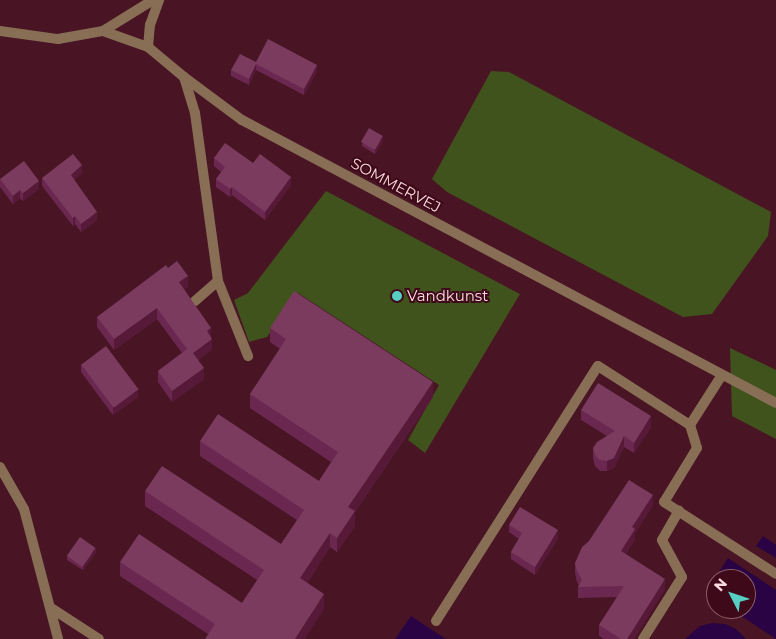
<!DOCTYPE html>
<style>
body{margin:0}
#map{position:relative;width:776px;height:639px;overflow:hidden;background:#491524;font-family:Montserrat,sans-serif}
div>[style]{position:absolute}
.green>*{inset:0;background:#40531d}
.water>*{inset:0;background:#290343}
.service>*{height:10px;margin:-5px;padding:0 5px;transform-origin:5px;border-radius:5px;background:#886e55}
.minor>*{height:10px;margin:-5px;padding:0 5px;transform-origin:5px;border-radius:5px;background:#886e55}
.wall>*{inset:0;background:#6a2850}
.shaded-wall>*{inset:0;background:#561938}
.building>*{inset:0;background:#7a3b5f;transform-origin:0 0}
.dots>*{width:14px;height:14px;translate:-50% -50%;box-sizing:border-box;border:2px solid #3e0a1a;border-radius:50%}
span{translate:-50% -50%;white-space:nowrap;text-align:center;line-height:1.15;-webkit-text-stroke:4px #3e0a1a;paint-order:stroke}
.street-label{font-size:15px;color:#fddae0}
.poi-label{font-size:15px;color:#fddae0}
.left{translate:0 -50%;text-align:left}
.north{position:absolute;left:706px;top:569px;width:50px;height:50px;box-sizing:border-box;background:#3e0a1a;border:1px solid #8a5d69;border-radius:50%;rotate:311deg;font-size:14px;font-weight:700;line-height:20px;text-align:center;color:#fddae0}
.north::after{content:'';display:block;margin:auto;width:18px;height:22px;background:#57cec2;clip-path:polygon(50% 0,100% 100%,50% 72%,0 100%)}
</style>
<div id="map">
<div class="green">
<div style="clip-path:polygon(491px 71px,509px 72px,771px 212px,768px 236px,712px 314px,683px 317px,447px 192px,432px 179px)"></div>
<div style="clip-path:polygon(326px 191px,520px 294px,425px 453px,408px 440px,439px 385px,298px 293px,267px 337px,249px 342px,234px 300px,248px 293px)"></div>
<div style="clip-path:polygon(730px 348px,776px 370px,776px 439px,732px 416px)"></div>
</div>
<div class="water">
<div style="clip-path:polygon(763px 536px,776px 545px,776px 558px,756px 546px)"></div>
<div style="clip-path:polygon(728px 558px,776px 590px,776px 639px,731px 609px,746px 609px,746px 579px,716px 579px,716px 599px,706px 593px)"></div>
<div style="clip-path:polygon(411px 616px,446px 639px,395px 639px)"></div>
<div style="clip-path:polygon(712px 623px,725px 624px,736px 629px,746px 639px,685px 639px,700px 626px)"></div>
</div>
<div class="service">
<div style="left:184px;top:77px;width:38px;rotate:73deg"></div>
<div style="left:195px;top:113px;width:170px;rotate:82.2deg"></div>
<div style="left:218px;top:281px;width:81px;rotate:68.2deg"></div>
<div style="left:195px;top:301px;width:30px;rotate:-41deg"></div>
<div style="left:690px;top:425px;width:24px;rotate:73deg"></div>
<div style="left:697px;top:448px;width:63px;rotate:121.4deg"></div>
<div style="left:664px;top:502px;width:133px;rotate:32.7deg"></div>
<div style="left:0;top:467px;width:48px;rotate:60.3deg"></div>
<div style="left:24px;top:509px;width:134px;rotate:75.3deg"></div>
<div style="left:51px;top:608px;width:57px;rotate:32.9deg"></div>
<div style="left:436px;top:621px;width:302px;rotate:-57.6deg"></div>
<div style="left:598px;top:366px;width:109px;rotate:32.7deg"></div>
<div style="left:690px;top:425px;width:59px;rotate:-57.4deg"></div>
<div style="left:643px;top:639px;width:73px;rotate:-57.8deg"></div>
<div style="left:682px;top:577px;width:42px;rotate:-118.4deg"></div>
<div style="left:662px;top:540px;width:34px;rotate:-60deg"></div>
</div>
<div class="minor">
<div style="left:0;top:31px;width:59px;rotate:7.9deg"></div>
<div style="left:58px;top:39px;width:46px;rotate:-10.1deg"></div>
<div style="left:103px;top:31px;width:48px;rotate:19.6deg"></div>
<div style="left:148px;top:47px;width:47px;rotate:39.8deg"></div>
<div style="left:184px;top:77px;width:72px;rotate:36.6deg"></div>
<div style="left:242px;top:120px;width:604px;rotate:27.92deg"></div>
<div style="left:103px;top:31px;width:59px;rotate:-31.8deg"></div>
<div style="left:148px;top:47px;width:22px;rotate:-85deg"></div>
<div style="left:150px;top:25px;width:27px;rotate:-70deg"></div>
</div>
<div class="wall">
<div style="clip-path:polygon(256px 62px,317px 71px,304px 95px,256px 70px,249px 85px,231px 76px,231px 70px)"></div>
<div style="clip-path:polygon(383px 140px,375px 154px,362px 146px,362px 142px)"></div>
<div style="clip-path:polygon(214px 158px,253px 163px,291px 185px,265px 220px,232px 195px,230px 197px,216px 187px,216px 179px,221px 172px,214px 166px)"></div>
<div style="clip-path:polygon(82px 173px,74px 180px,97px 220px,81px 232px,75px 224px,73px 226px,42px 186px,42px 178px)"></div>
<div style="clip-path:polygon(0 179px,39px 189px,23px 201px,20px 198px,13px 204px,0 187px)"></div>
<div style="clip-path:polygon(168px 268px,188px 287px,184px 289px,211px 337px,212px 349px,198px 360px,204px 379px,172px 402px,158px 382px,158px 371px,182px 353px,157px 319px,114px 350px,97px 327px,97px 317px)"></div>
<div style="clip-path:polygon(270px 328px,433px 397px,355px 512px,355px 526px,337px 552px,330px 547px,307px 583px,324px 609px,208px 634px,120px 576px,120px 562px,242px 603px,257px 580px,145px 506px,145px 491px,281px 544px,297px 520px,200px 456px,200px 441px,319px 481px,331px 462px,250px 408px,250px 394px,280px 349px,270px 342px)"></div>
<div style="clip-path:polygon(81px 364px,138px 397px,113px 415px,81px 372px)"></div>
<div style="clip-path:polygon(581px 410px,651px 427px,634px 453px,624px 447px,614px 468px,607px 471px,600px 471px,595px 466px,593px 458px,593px 448px,607px 436px,581px 420px)"></div>
<div style="clip-path:polygon(653px 505px,635px 533px,635px 539px,626px 554px,665px 589px,634px 639px,604px 639px,599px 636px,599px 625px,617px 597px,578px 598px,578px 587px,579px 585px,577px 582px,575px 573px,575px 563px)"></div>
<div style="clip-path:polygon(509px 525px,558px 538px,535px 575px,511px 559px,511px 552px,519px 539px,509px 532px)"></div>
<div style="clip-path:polygon(96px 552px,83px 570px,67px 560px,67px 556px)"></div>
</div>
<div class="shaded-wall">
<div style="clip-path:polygon(256px 64px,256px 70px,249px 85px,249px 79px)"></div>
<div style="clip-path:polygon(317px 65px,317px 71px,304px 95px,304px 89px)"></div>
<div style="clip-path:polygon(383px 136px,383px 140px,375px 154px,375px 150px)"></div>
<div style="clip-path:polygon(82px 165px,82px 173px,71px 183px,71px 175px)"></div>
<div style="clip-path:polygon(291px 177px,291px 185px,265px 220px,265px 212px)"></div>
<div style="clip-path:polygon(39px 181px,39px 189px,23px 201px,23px 193px)"></div>
<div style="clip-path:polygon(232px 187px,232px 195px,230px 197px,230px 189px)"></div>
<div style="clip-path:polygon(20px 190px,20px 198px,13px 204px,13px 196px)"></div>
<div style="clip-path:polygon(97px 212px,97px 220px,81px 232px,81px 224px)"></div>
<div style="clip-path:polygon(75px 216px,75px 224px,73px 226px,73px 218px)"></div>
<div style="clip-path:polygon(188px 276px,188px 287px,179px 293px,179px 282px)"></div>
<div style="clip-path:polygon(157px 308px,157px 319px,114px 350px,114px 339px)"></div>
<div style="clip-path:polygon(211px 328px,211px 339px,207px 331px)"></div>
<div style="clip-path:polygon(212px 339px,212px 349px,193px 364px,193px 353px)"></div>
<div style="clip-path:polygon(204px 368px,204px 379px,172px 402px,172px 391px)"></div>
<div style="clip-path:polygon(433px 382px,433px 397px,355px 512px,355px 526px,337px 552px,337px 538px,348px 507px)"></div>
<div style="clip-path:polygon(138px 389px,138px 397px,113px 415px,113px 407px)"></div>
<div style="clip-path:polygon(651px 416px,651px 427px,634px 453px,634px 443px)"></div>
<div style="clip-path:polygon(624px 436px,624px 447px,614px 468px,607px 471px,607px 461px)"></div>
<div style="clip-path:polygon(653px 495px,653px 505px,635px 533px,635px 539px,621px 562px,621px 551px,632px 527px)"></div>
<div style="clip-path:polygon(558px 530px,558px 538px,535px 575px,535px 567px)"></div>
<div style="clip-path:polygon(330px 533px,330px 547px,300px 593px,300px 578px)"></div>
<div style="clip-path:polygon(96px 548px,96px 552px,83px 570px,83px 566px)"></div>
<div style="clip-path:polygon(665px 579px,665px 589px,634px 639px,627px 639px)"></div>
<div style="clip-path:polygon(324px 594px,324px 609px,305px 639px,295px 639px)"></div>
</div>
<div class="building">
<div style="clip-path:polygon(268px 39px,317px 65px,304px 89px,256px 64px,249px 79px,231px 70px,240px 54px,256px 62px)"></div>
<div style="left:369px;top:128px;width:16px;height:16px;rotate:30deg"></div>
<div style="clip-path:polygon(225px 143px,253px 163px,260px 154px,291px 177px,265px 212px,232px 187px,230px 189px,216px 179px,225px 167px,214px 158px)"></div>
<div style="clip-path:polygon(73px 154px,82px 165px,71px 175px,97px 212px,81px 224px,75px 216px,73px 218px,42px 178px)"></div>
<div style="clip-path:polygon(24px 161px,39px 181px,23px 193px,20px 190px,13px 196px,0 179px)"></div>
<div style="clip-path:polygon(177px 261px,188px 276px,179px 282px,211px 328px,207px 331px,212px 339px,193px 353px,204px 368px,172px 391px,158px 371px,187px 349px,157px 308px,114px 339px,97px 317px,166px 265px,168px 268px)"></div>
<div style="clip-path:polygon(294px 291px,433px 382px,348px 507px,355px 511px,337px 538px,330px 533px,300px 578px,324px 594px,295px 639px,205px 639px,215px 624px,120px 562px,139px 534px,242px 603px,264px 570px,145px 491px,162px 466px,281px 544px,304px 510px,200px 441px,218px 414px,319px 481px,338px 452px,250px 394px,286px 339px,270px 328px)"></div>
<div style="left:106px;top:346px;width:54px;height:31px;rotate:53deg"></div>
<div style="clip-path:polygon(598px 383px,651px 416px,634px 443px,624px 436px,614px 458px,607px 461px,600px 460px,595px 455px,593px 448px,597px 442px,615px 431px,581px 410px)"></div>
<div style="clip-path:polygon(629px 480px,653px 495px,632px 527px,635px 529px,621px 551px,665px 579px,627px 639px,621px 639px,599px 625px,624px 586px,578px 587px,582px 580px,577px 571px,575px 563px,582px 547px,589px 541px)"></div>
<div style="clip-path:polygon(520px 507px,558px 530px,535px 567px,511px 552px,522px 533px,509px 525px)"></div>
<div style="left:80px;top:537px;width:19px;height:23px;rotate:35deg"></div>
</div>
<div class="dots">
<div style="left:397px;top:296px;background:#57cec2"></div>
</div>
<div class="street-label">
<span style="left:396px;top:185px;rotate:28deg">SOMMERVEJ</span>
</div>
<div class="poi-label">
<span class="left" style="left:407px;top:296px">Vandkunst</span>
</div>
<div class="north">N</div>
</div>
